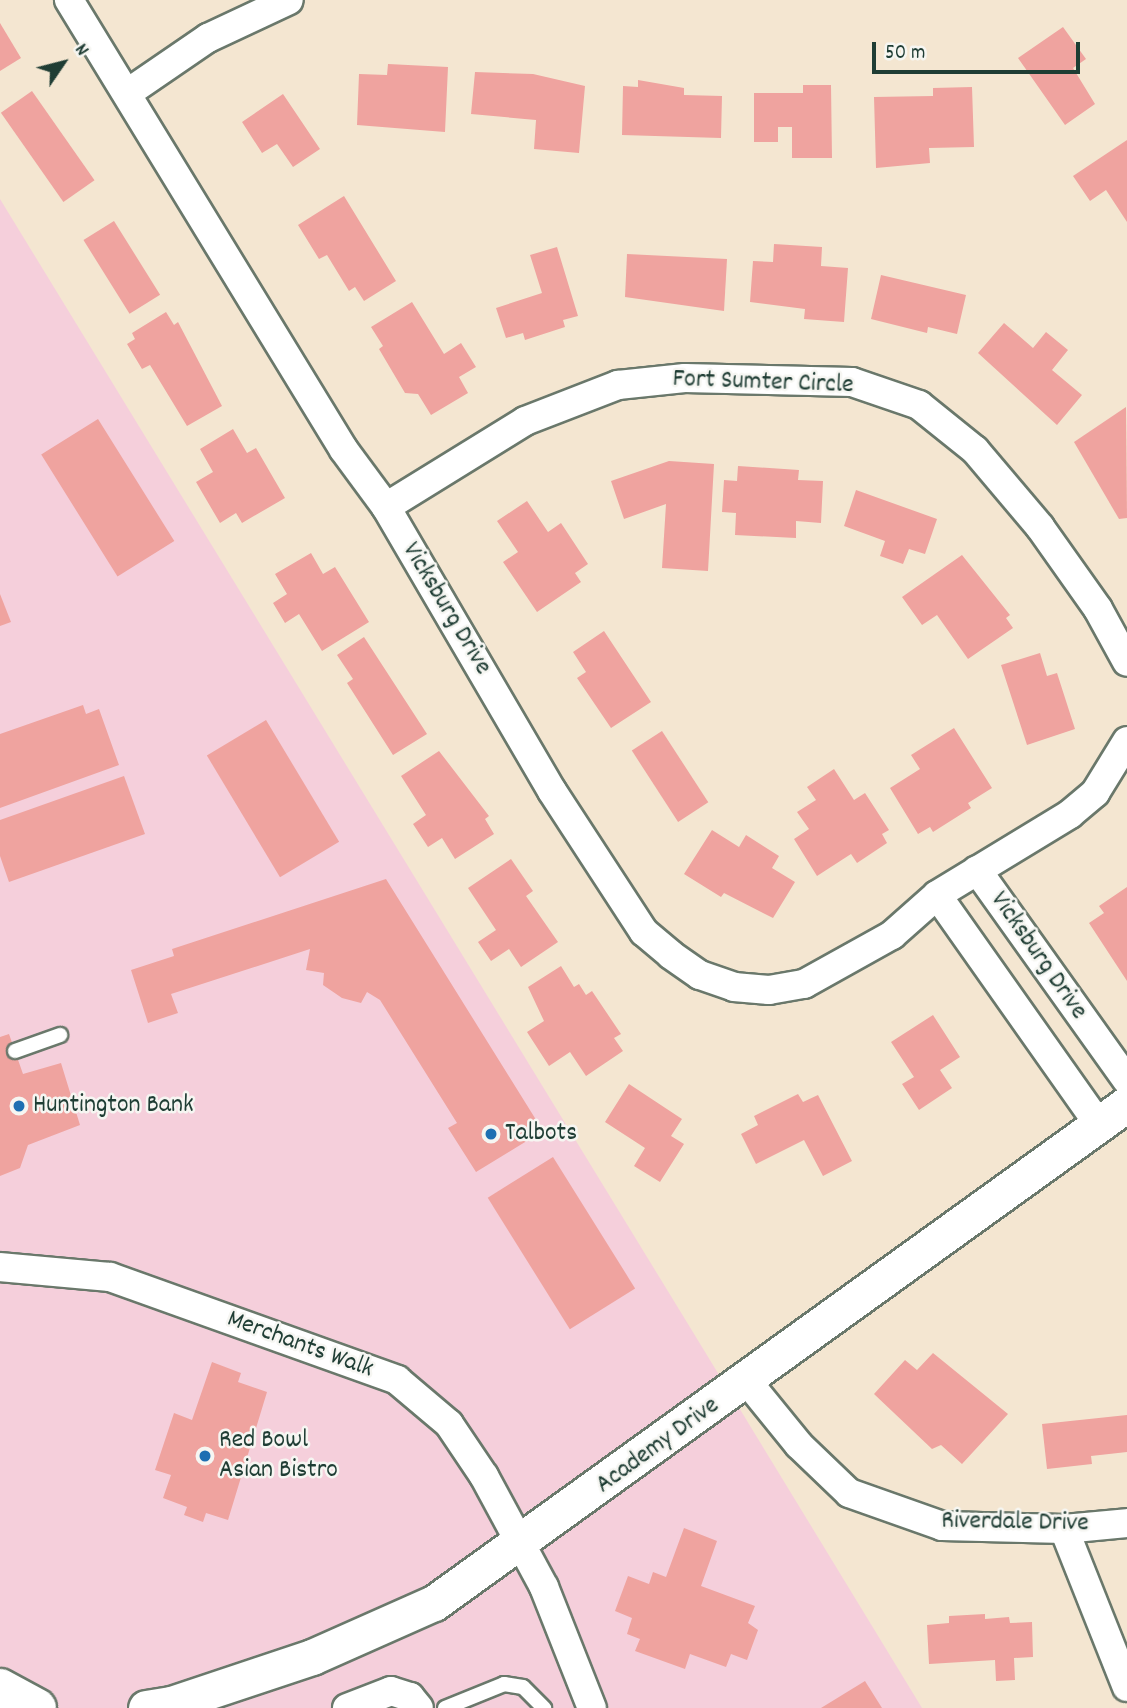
<!DOCTYPE html>
<style>
body{margin:0}
#map{position:relative;width:1127px;height:1708px;overflow:hidden;background:#f4e6d1;font-family:Dekko,sans-serif}
div>[style]{position:absolute}
.built>*{inset:0;background:#f5cfdb}
.building>*{inset:0;background:#efa39f;transform-origin:0 0}
.roads{filter:drop-shadow(2px 0 #6a786b) drop-shadow(-2px 0 #6a786b) drop-shadow(0 2px #6a786b) drop-shadow(0 -2px #6a786b)}
.service>*{height:14px;margin:-7px;padding:0 7px;transform-origin:7px;border-radius:7px;background:#fff}
.minor>*{height:28px;margin:-14px;padding:0 14px;transform-origin:14px;border-radius:14px;background:#fff}
.tertiary>*{height:35px;margin:-17.5px;padding:0 17.5px;transform-origin:17.5px;border-radius:17.5px;background:#fff}
.trunk>*{height:38px;margin:-19px;padding:0 19px;transform-origin:19px;border-radius:19px;background:#fff}
.dots>*{width:19px;height:19px;translate:-50% -50%;box-sizing:border-box;border:4px solid #f6f6f2;border-radius:50%}
span{translate:-50% -50%;white-space:nowrap;text-align:center;line-height:1.15;-webkit-text-stroke:5px #f6f6f2;paint-order:stroke}
.street-label{font-size:26px;color:#1f3d34}
.poi-label{font-size:26px;color:#1f3d34}
.left{translate:0 -50%;text-align:left}
.north{position:absolute;left:28px;top:28px;width:70px;height:70px;-webkit-text-stroke:5px #f6f6f2;paint-order:stroke;rotate:55deg;font-size:19px;font-weight:700;line-height:28px;text-align:center;color:#1f3d34}
.north::after{content:'';display:block;margin:auto;width:24px;height:32px;background:#1f3d34;clip-path:polygon(50% 0,100% 100%,50% 72%,0 100%)}
.scale{position:absolute;left:872px;top:42px;width:208px;height:32px;box-sizing:border-box;border:4px solid #1f3d34;border-top:0;padding-left:9px;font-size:21px;line-height:24px;white-space:nowrap;color:#1f3d34;-webkit-text-stroke:5px #f6f6f2;paint-order:stroke}
</style>
<div id="map">
<div class="built">
<div style="clip-path:polygon(0 199px,688px 1324px,922px 1708px,0 1708px)"></div>
</div>
<div class="building">
<div style="clip-path:polygon(0 23px,21px 58px,0 71px)"></div>
<div style="clip-path:polygon(1063px 27px,1086px 59px,1073px 68px,1095px 104px,1065px 125px,1018px 58px)"></div>
<div style="clip-path:polygon(388px 64px,448px 67px,445px 132px,357px 125px,359px 74px,387px 75px)"></div>
<div style="clip-path:polygon(475px 72px,533px 74px,585px 86px,579px 153px,534px 149px,536px 120px,471px 114px)"></div>
<div style="clip-path:polygon(638px 80px,684px 88px,684px 95px,722px 96px,721px 138px,622px 135px,623px 86px,638px 87px)"></div>
<div style="clip-path:polygon(803px 85px,831px 85px,832px 158px,792px 158px,792px 127px,778px 127px,778px 142px,754px 142px,754px 93px,803px 93px)"></div>
<div style="clip-path:polygon(972px 87px,974px 147px,929px 148px,930px 163px,876px 168px,874px 97px,933px 96px,933px 88px)"></div>
<div style="left:32px;top:91px;width:109px;height:38px;rotate:55deg"></div>
<div style="clip-path:polygon(283px 94px,320px 149px,293px 167px,277px 144px,262px 153px,242px 122px)"></div>
<div style="clip-path:polygon(1127px 140px,1127px 222px,1106px 190px,1090px 201px,1073px 176px)"></div>
<div style="clip-path:polygon(344px 196px,396px 281px,364px 301px,355px 287px,349px 291px,327px 255px,319px 259px,298px 225px)"></div>
<div style="left:114px;top:221px;width:87px;height:36px;rotate:58deg"></div>
<div style="clip-path:polygon(774px 244px,822px 247px,821px 266px,848px 268px,844px 322px,804px 319px,805px 309px,750px 302px,753px 261px,773px 262px)"></div>
<div style="clip-path:polygon(557px 247px,578px 316px,563px 320px,565px 327px,525px 340px,523px 333px,506px 338px,496px 308px,542px 293px,530px 255px)"></div>
<div style="clip-path:polygon(627px 254px,727px 259px,724px 311px,625px 297px)"></div>
<div style="clip-path:polygon(881px 275px,966px 295px,957px 334px,928px 327px,927px 333px,871px 319px)"></div>
<div style="clip-path:polygon(412px 302px,444px 354px,461px 343px,476px 367px,459px 377px,468px 393px,431px 415px,418px 394px,405px 393px,379px 349px,383px 346px,371px 327px)"></div>
<div style="clip-path:polygon(166px 312px,174px 325px,178px 322px,222px 406px,187px 426px,150px 365px,142px 369px,127px 344px,135px 339px,132px 333px)"></div>
<div style="clip-path:polygon(1004px 323px,1033px 348px,1046px 332px,1068px 350px,1052px 370px,1082px 395px,1057px 425px,978px 353px)"></div>
<div style="clip-path:polygon(1126px 407px,1127px 518px,1119px 519px,1074px 442px)"></div>
<div style="left:98px;top:419px;width:144px;height:67px;rotate:58deg"></div>
<div style="clip-path:polygon(233px 429px,247px 453px,256px 448px,285px 498px,242px 523px,236px 513px,220px 523px,196px 482px,213px 472px,200px 449px)"></div>
<div style="clip-path:polygon(669px 461px,714px 464px,708px 571px,662px 568px,666px 504px,624px 519px,611px 481px)"></div>
<div style="clip-path:polygon(738px 466px,799px 470px,798px 480px,823px 481px,821px 523px,796px 521px,796px 538px,735px 535px,736px 513px,722px 512px,724px 480px,737px 481px)"></div>
<div style="clip-path:polygon(856px 490px,937px 519px,925px 554px,909px 549px,903px 564px,880px 556px,885px 541px,844px 526px)"></div>
<div style="clip-path:polygon(527px 501px,548px 532px,561px 523px,588px 564px,575px 573px,581px 582px,537px 612px,503px 562px,518px 552px,497px 521px)"></div>
<div style="clip-path:polygon(311px 553px,323px 574px,335px 567px,369px 622px,322px 651px,299px 614px,285px 623px,273px 603px,287px 594px,275px 574px)"></div>
<div style="clip-path:polygon(962px 555px,1010px 615px,1006px 618px,1013px 628px,968px 659px,937px 615px,922px 625px,902px 597px)"></div>
<div style="clip-path:polygon(0 594px,11px 622px,0 626px)"></div>
<div style="clip-path:polygon(604px 631px,651px 702px,611px 728px,577px 678px,586px 672px,573px 652px)"></div>
<div style="clip-path:polygon(364px 637px,427px 734px,393px 755px,347px 683px,353px 679px,337px 655px)"></div>
<div style="clip-path:polygon(1040px 653px,1047px 676px,1057px 673px,1075px 729px,1027px 745px,1001px 665px)"></div>
<div style="clip-path:polygon(83px 705px,86px 714px,99px 709px,119px 765px,0 808px,0 734px)"></div>
<div style="left:266px;top:720px;width:142px;height:69px;rotate:59deg"></div>
<div style="clip-path:polygon(954px 728px,992px 788px,968px 803px,971px 808px,933px 832px,930px 827px,918px 834px,890px 788px,920px 769px,911px 755px)"></div>
<div style="left:662px;top:731px;width:85px;height:36px;rotate:57deg"></div>
<div style="clip-path:polygon(439px 751px,489px 816px,485px 819px,494px 834px,455px 859px,442px 838px,428px 847px,413px 824px,426px 815px,401px 776px)"></div>
<div style="clip-path:polygon(834px 769px,854px 800px,865px 793px,889px 830px,882px 834px,887px 843px,857px 863px,851px 854px,817px 876px,794px 839px,809px 829px,797px 812px,816px 800px,807px 787px)"></div>
<div style="clip-path:polygon(124px 776px,145px 834px,9px 882px,0 856px,0 820px)"></div>
<div style="clip-path:polygon(712px 830px,739px 847px,746px 835px,779px 856px,772px 868px,795px 882px,773px 918px,724px 893px,721px 897px,684px 874px)"></div>
<div style="clip-path:polygon(511px 859px,533px 891px,526px 896px,558px 942px,521px 967px,509px 949px,491px 961px,478px 942px,496px 930px,468px 888px)"></div>
<div style="clip-path:polygon(386px 879px,543px 1131px,476px 1172px,448px 1128px,457px 1123px,380px 1000px,367px 992px,361px 1003px,342px 998px,323px 985px,324px 973px,306px 970px,310px 949px,171px 994px,178px 1013px,148px 1023px,131px 970px,174px 956px,172px 949px)"></div>
<div style="clip-path:polygon(1127px 887px,1127px 981px,1089px 923px,1104px 913px,1099px 906px)"></div>
<div style="clip-path:polygon(561px 966px,574px 987px,579px 984px,586px 995px,592px 991px,621px 1034px,614px 1038px,623px 1051px,586px 1076px,570px 1052px,549px 1066px,527px 1032px,544px 1021px,528px 987px)"></div>
<div style="clip-path:polygon(933px 1015px,960px 1057px,940px 1070px,952px 1088px,919px 1110px,902px 1084px,914px 1077px,891px 1042px)"></div>
<div style="clip-path:polygon(9px 1034px,23px 1074px,61px 1063px,80px 1125px,28px 1145px,20px 1168px,0 1176px,0 1037px)"></div>
<div style="clip-path:polygon(629px 1084px,682px 1119px,671px 1136px,684px 1144px,660px 1182px,634px 1166px,645px 1148px,605px 1122px)"></div>
<div style="clip-path:polygon(798px 1094px,803px 1102px,818px 1095px,852px 1161px,823px 1176px,804px 1140px,756px 1164px,741px 1134px,758px 1125px,754px 1116px)"></div>
<div style="left:553px;top:1157px;width:155px;height:77px;rotate:58deg"></div>
<div style="clip-path:polygon(933px 1353px,1008px 1414px,962px 1464px,941px 1445px,932px 1449px,874px 1394px,905px 1360px,917px 1370px)"></div>
<div style="clip-path:polygon(212px 1362px,241px 1373px,238px 1382px,267px 1392px,228px 1520px,206px 1513px,203px 1522px,184px 1515px,187px 1507px,163px 1498px,171px 1475px,155px 1470px,174px 1413px,192px 1420px)"></div>
<div style="clip-path:polygon(1127px 1415px,1127px 1452px,1091px 1456px,1092px 1464px,1047px 1469px,1042px 1424px)"></div>
<div style="clip-path:polygon(684px 1528px,717px 1541px,701px 1586px,755px 1606px,748px 1623px,758px 1630px,747px 1660px,731px 1654px,726px 1667px,690px 1654px,685px 1669px,635px 1651px,640px 1639px,627px 1634px,632px 1618px,615px 1611px,628px 1576px,649px 1584px,653px 1572px,666px 1577px)"></div>
<div style="clip-path:polygon(985px 1614px,985px 1619px,1009px 1617px,1010px 1623px,1032px 1622px,1033px 1657px,1014px 1658px,1015px 1680px,996px 1681px,995px 1660px,929px 1664px,927px 1625px,949px 1623px,949px 1616px)"></div>
<div style="clip-path:polygon(865px 1681px,882px 1708px,821px 1708px)"></div>
</div>
<div class="roads">
<div class="service">
<div style="left:15px;top:1051px;width:48px;rotate:-19.6deg"></div>
<div style="left:445px;top:1708px;width:64px;rotate:-22.1deg"></div>
<div style="left:504px;top:1684px;width:19px;rotate:9deg"></div>
<div style="left:523px;top:1687px;width:30px;rotate:45deg"></div>
</div>
<div class="minor">
<div style="left:69px;top:0;width:527px;rotate:58.57deg"></div>
<div style="left:344px;top:450px;width:71px;rotate:53.6deg"></div>
<div style="left:386px;top:507px;width:329px;rotate:59.7deg"></div>
<div style="left:552px;top:791px;width:168px;rotate:56.9deg"></div>
<div style="left:644px;top:932px;width:35px;rotate:40deg"></div>
<div style="left:671px;top:955px;width:35px;rotate:35deg"></div>
<div style="left:700px;top:975px;width:36px;rotate:19deg"></div>
<div style="left:734px;top:987px;width:35px;rotate:5deg"></div>
<div style="left:769px;top:990px;width:36px;rotate:-10deg"></div>
<div style="left:804px;top:984px;width:101px;rotate:-29.1deg"></div>
<div style="left:892px;top:935px;width:60px;rotate:-41.6deg"></div>
<div style="left:937px;top:895px;width:156px;rotate:-31.3deg"></div>
<div style="left:1070px;top:814px;width:33px;rotate:-40deg"></div>
<div style="left:1095px;top:793px;width:61px;rotate:-58.4deg"></div>
<div style="left:129px;top:92px;width:96px;rotate:-34.4deg"></div>
<div style="left:208px;top:38px;width:89px;rotate:-25.1deg"></div>
<div style="left:386px;top:507px;width:163px;rotate:-31.7deg"></div>
<div style="left:525px;top:421px;width:100px;rotate:-21.2deg"></div>
<div style="left:618px;top:385px;width:67px;rotate:-6deg"></div>
<div style="left:685px;top:378px;width:167px;rotate:1.4deg"></div>
<div style="left:852px;top:382px;width:71px;rotate:18.9deg"></div>
<div style="left:919px;top:405px;width:72px;rotate:38.8deg"></div>
<div style="left:975px;top:450px;width:101px;rotate:49.8deg"></div>
<div style="left:1040px;top:527px;width:100px;rotate:54.7deg"></div>
<div style="left:1098px;top:609px;width:60px;rotate:61.3deg"></div>
<div style="left:977px;top:870px;width:258px;rotate:54.5deg"></div>
<div style="left:937px;top:895px;width:281px;rotate:54.8deg"></div>
<div style="left:0;top:1267px;width:110px;rotate:5.2deg"></div>
<div style="left:110px;top:1277px;width:305px;rotate:19.7deg"></div>
<div style="left:397px;top:1380px;width:68px;rotate:40.2deg"></div>
<div style="left:449px;top:1424px;width:63px;rotate:56.1deg"></div>
<div style="left:484px;top:1476px;width:126px;rotate:61.6deg"></div>
<div style="left:544px;top:1587px;width:130px;rotate:68.4deg"></div>
<div style="left:747px;top:1381px;width:82px;rotate:50.9deg"></div>
<div style="left:799px;top:1445px;width:69px;rotate:43.8deg"></div>
<div style="left:849px;top:1493px;width:99px;rotate:19.5deg"></div>
<div style="left:942px;top:1526px;width:122px;rotate:1.4deg"></div>
<div style="left:1064px;top:1529px;width:63px;rotate:-5.4deg"></div>
<div style="left:1064px;top:1529px;width:170px;rotate:68.3deg"></div>
<div style="left:347px;top:1708px;width:47px;rotate:-21.1deg"></div>
<div style="left:391px;top:1691px;width:20px;rotate:18deg"></div>
<div style="left:410px;top:1697px;width:14px;rotate:51deg"></div>
</div>
<div class="tertiary">
<div style="left:146px;top:1708px;width:25px;rotate:-9deg"></div>
<div style="left:171px;top:1704px;width:149px;rotate:-18.4deg"></div>
<div style="left:312px;top:1657px;width:133px;rotate:-23.9deg"></div>
<div style="left:434px;top:1603px;width:854px;rotate:-35.76deg"></div>
</div>
<div class="trunk">
<div style="left:0;top:1688px;width:42px;rotate:28.4deg"></div>
</div>
</div>
<div class="dots">
<div style="left:19px;top:1106px;background:#1f6fb2"></div>
<div style="left:491px;top:1134px;background:#1f6fb2"></div>
<div style="left:205px;top:1456px;background:#1f6fb2"></div>
</div>
<div class="street-label">
<span style="left:763px;top:383px;rotate:2deg">Fort Sumter Circle</span>
<span style="left:446px;top:609px;rotate:59deg">Vicksburg Drive</span>
<span style="left:1038px;top:956px;rotate:55deg">Vicksburg Drive</span>
<span style="left:300px;top:1345px;rotate:20deg">Merchants Walk</span>
<span style="left:658px;top:1446px;rotate:-36deg">Academy Drive</span>
<span style="left:1015px;top:1523px;rotate:1deg">Riverdale Drive</span>
</div>
<div class="poi-label">
<span class="left" style="left:33px;top:1106px">Huntington Bank</span>
<span class="left" style="left:505px;top:1134px">Talbots</span>
<span class="left" style="left:219px;top:1456px">Red Bowl<br>Asian Bistro</span>
</div>
<div class="north">N</div>
<div class="scale">50 m</div>
</div>
